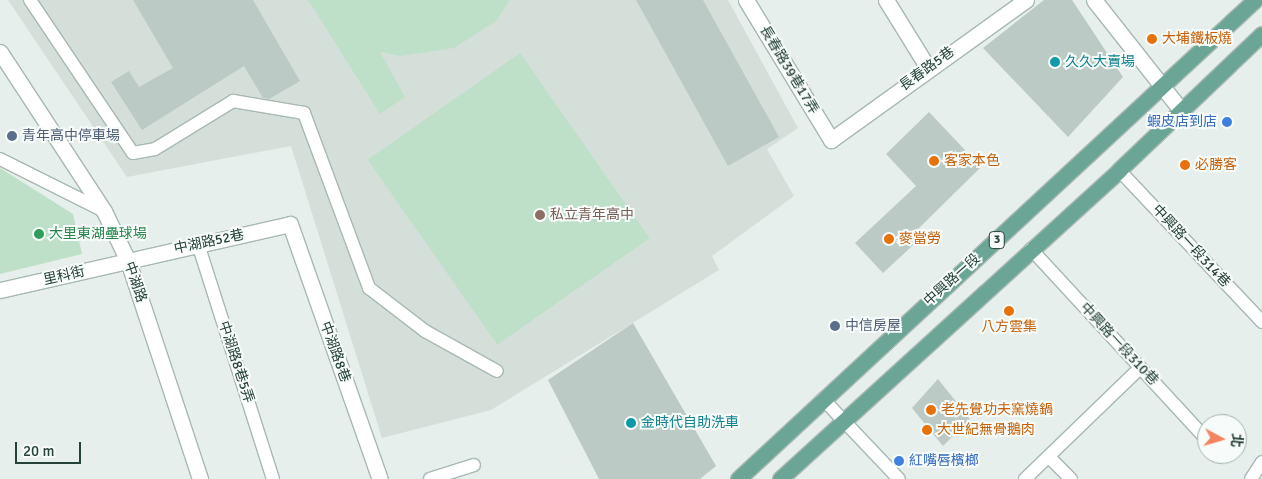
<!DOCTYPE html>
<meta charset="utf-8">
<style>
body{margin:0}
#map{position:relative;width:1262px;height:479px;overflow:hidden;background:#e6efeb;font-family:Signika,"Noto Sans TC",sans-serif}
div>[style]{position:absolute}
.built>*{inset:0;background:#d4dfda}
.green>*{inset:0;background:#bfe0c8;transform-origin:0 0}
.building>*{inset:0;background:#bbcac4}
.roads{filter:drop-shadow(1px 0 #a8b8b2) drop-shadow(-1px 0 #a8b8b2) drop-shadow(0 1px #a8b8b2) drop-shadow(0 -1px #a8b8b2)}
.service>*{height:12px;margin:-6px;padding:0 6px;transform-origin:6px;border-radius:6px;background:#fff}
.minor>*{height:15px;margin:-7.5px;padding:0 7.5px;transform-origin:7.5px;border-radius:7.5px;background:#fff}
.tertiary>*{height:15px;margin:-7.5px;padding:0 7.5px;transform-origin:7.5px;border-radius:7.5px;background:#fff}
.primary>*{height:15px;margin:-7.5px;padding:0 7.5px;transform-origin:7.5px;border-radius:7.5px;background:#6aa596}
.dots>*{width:14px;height:14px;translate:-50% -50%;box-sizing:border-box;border:2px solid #f7fbf9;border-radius:50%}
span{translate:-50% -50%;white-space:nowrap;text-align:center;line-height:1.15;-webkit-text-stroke:4px #f7fbf9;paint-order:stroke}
.shield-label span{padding:1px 4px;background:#f7fbf9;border:1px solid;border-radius:4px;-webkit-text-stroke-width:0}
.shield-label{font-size:12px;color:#24423a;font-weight:700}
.food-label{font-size:14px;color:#c56008}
.left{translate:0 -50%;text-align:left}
.culture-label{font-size:14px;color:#0d838f}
.street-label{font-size:14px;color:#24423a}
.shop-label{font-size:14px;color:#366cbe}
.right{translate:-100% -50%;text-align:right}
.service-label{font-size:14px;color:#4e5e75}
.education-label{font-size:14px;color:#785e54}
.leisure-label{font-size:14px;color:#27864d}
.north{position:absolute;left:1197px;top:414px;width:50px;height:50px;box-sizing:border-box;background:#f7fbf9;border:1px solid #a3b1ad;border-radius:50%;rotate:96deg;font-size:14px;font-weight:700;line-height:20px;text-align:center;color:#24423a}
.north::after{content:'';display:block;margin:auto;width:18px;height:22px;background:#f4845f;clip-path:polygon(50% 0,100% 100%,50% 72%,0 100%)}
.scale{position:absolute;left:15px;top:442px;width:66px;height:22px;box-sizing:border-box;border:2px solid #24423a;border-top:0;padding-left:6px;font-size:15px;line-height:18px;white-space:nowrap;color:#24423a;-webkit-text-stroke:4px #f7fbf9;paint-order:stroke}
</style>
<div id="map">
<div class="built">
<div style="clip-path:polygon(8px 0,728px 0,798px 128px,767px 149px,794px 196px,712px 256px,719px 270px,491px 410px,382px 438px,291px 146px,127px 177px)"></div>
</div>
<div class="green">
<div style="clip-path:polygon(308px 0,510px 0,496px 21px,454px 48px,401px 56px,380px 52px,405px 97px,380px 114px)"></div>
<div style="left:520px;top:53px;width:226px;height:186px;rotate:55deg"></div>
<div style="clip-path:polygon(0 168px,73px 214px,82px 254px,0 274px)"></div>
</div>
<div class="building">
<div style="clip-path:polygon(133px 0,253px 0,300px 81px,269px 99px,263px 98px,244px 66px,142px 130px,111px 82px,129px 71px,139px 87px,173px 68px)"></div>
<div style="clip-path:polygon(636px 0,703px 0,779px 137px,728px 166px)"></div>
<div style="clip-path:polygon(1044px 0,1072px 0,1123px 77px,1068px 137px,983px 48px)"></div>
<div style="clip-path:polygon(929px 112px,981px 167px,918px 229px,924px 235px,883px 273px,855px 243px,916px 186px,886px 154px)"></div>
<div style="clip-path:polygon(633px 323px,716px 466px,700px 479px,599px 479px,548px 380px)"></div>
<div style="clip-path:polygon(938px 379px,970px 419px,943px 446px,912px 408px)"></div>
</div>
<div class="roads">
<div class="service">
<div style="left:30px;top:0;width:184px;rotate:56.1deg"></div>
<div style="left:133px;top:153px;width:22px;rotate:-10deg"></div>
<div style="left:155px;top:149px;width:92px;rotate:-31.6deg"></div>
<div style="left:233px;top:101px;width:72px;rotate:9.6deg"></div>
<div style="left:304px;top:113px;width:187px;rotate:69.6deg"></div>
<div style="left:369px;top:288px;width:71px;rotate:37.5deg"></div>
<div style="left:425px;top:331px;width:82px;rotate:29.1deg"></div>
<div style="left:0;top:159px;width:116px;rotate:26.6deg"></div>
<div style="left:1119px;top:170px;width:209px;rotate:46.7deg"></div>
<div style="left:198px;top:244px;width:247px;rotate:72.3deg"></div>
<div style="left:1031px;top:249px;width:260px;rotate:47.3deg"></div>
<div style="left:823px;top:399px;width:110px;rotate:46.5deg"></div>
<div style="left:1049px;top:457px;width:31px;rotate:45deg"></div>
<div style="left:430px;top:479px;width:46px;rotate:-17.7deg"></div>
<div style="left:1025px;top:479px;width:160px;rotate:-44deg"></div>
<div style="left:1251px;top:479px;width:20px;rotate:-57deg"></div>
</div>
<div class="minor">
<div style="left:746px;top:0;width:164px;rotate:58.7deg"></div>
<div style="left:831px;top:140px;width:240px;rotate:-35.7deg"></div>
<div style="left:886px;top:0;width:80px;rotate:58.3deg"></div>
<div style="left:0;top:52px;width:190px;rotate:56.8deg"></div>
<div style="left:104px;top:211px;width:55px;rotate:64.4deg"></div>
<div style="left:128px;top:261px;width:230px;rotate:71.7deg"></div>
<div style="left:0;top:290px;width:297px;rotate:-12.8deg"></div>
<div style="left:290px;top:224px;width:270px;rotate:70.6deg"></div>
</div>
<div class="tertiary">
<div style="left:1094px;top:0;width:140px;rotate:51.7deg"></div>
</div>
<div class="primary">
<div style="left:738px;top:479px;width:705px;rotate:-42.82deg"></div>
<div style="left:780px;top:479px;width:459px;rotate:-42.3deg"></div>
<div style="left:1119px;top:170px;width:197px;rotate:-43.6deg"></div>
</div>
</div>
<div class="dots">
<div style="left:1152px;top:39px;background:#e8710a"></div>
<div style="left:1055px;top:62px;background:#0f9aa8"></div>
<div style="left:1227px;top:122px;background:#3f7fe0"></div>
<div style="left:12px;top:136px;background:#5c6f8a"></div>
<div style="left:934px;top:161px;background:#e8710a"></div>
<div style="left:1185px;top:165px;background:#e8710a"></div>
<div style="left:540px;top:215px;background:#8d6e63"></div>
<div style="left:39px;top:234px;background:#2e9e5b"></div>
<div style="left:889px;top:239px;background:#e8710a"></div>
<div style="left:1009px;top:311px;background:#e8710a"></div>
<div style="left:835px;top:326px;background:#5c6f8a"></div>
<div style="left:931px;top:410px;background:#e8710a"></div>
<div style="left:631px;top:423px;background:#0f9aa8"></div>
<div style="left:927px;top:430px;background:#e8710a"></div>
<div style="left:899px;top:461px;background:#3f7fe0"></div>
</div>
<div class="shield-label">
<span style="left:997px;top:240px">3</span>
</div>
<div class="food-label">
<span class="left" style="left:1162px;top:39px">大埔鐵板燒</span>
<span class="left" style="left:944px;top:161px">客家本色</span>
<span class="left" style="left:1195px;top:165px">必勝客</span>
<span class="left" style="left:899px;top:239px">麥當勞</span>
<span style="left:1009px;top:327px">八方雲集</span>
<span class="left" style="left:941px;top:410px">老先覺功夫窯燒鍋</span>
<span class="left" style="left:937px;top:430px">大世紀無骨鵝肉</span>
</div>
<div class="culture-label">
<span class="left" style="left:1065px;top:62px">久久大賣場</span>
<span class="left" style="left:641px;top:423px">金時代自助洗車</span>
</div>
<div class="street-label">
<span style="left:927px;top:69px;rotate:-36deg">長春路5巷</span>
<span style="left:789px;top:70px;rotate:59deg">長春路39巷17弄</span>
<span style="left:209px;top:242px;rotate:-12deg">中湖路52巷</span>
<span style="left:1191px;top:246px;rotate:47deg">中興路一段314巷</span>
<span style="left:64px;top:276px;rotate:-13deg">里科街</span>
<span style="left:952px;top:280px;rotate:-42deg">中興路一段</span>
<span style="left:135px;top:282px;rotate:71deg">中湖路</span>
<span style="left:1119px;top:344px;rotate:47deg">中興路一段310巷</span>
<span style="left:335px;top:352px;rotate:70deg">中湖路8巷</span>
<span style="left:236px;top:362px;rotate:72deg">中湖路8巷5弄</span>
</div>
<div class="shop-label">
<span class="right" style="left:1217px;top:122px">蝦皮店到店</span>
<span class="left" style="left:909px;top:461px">紅嘴唇檳榔</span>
</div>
<div class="service-label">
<span class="left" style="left:22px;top:136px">青年高中停車場</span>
<span class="left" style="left:845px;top:326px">中信房屋</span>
</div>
<div class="education-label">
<span class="left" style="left:550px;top:215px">私立青年高中</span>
</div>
<div class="leisure-label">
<span class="left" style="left:49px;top:234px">大里東湖壘球場</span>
</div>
<div class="north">北</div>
<div class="scale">20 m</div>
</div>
